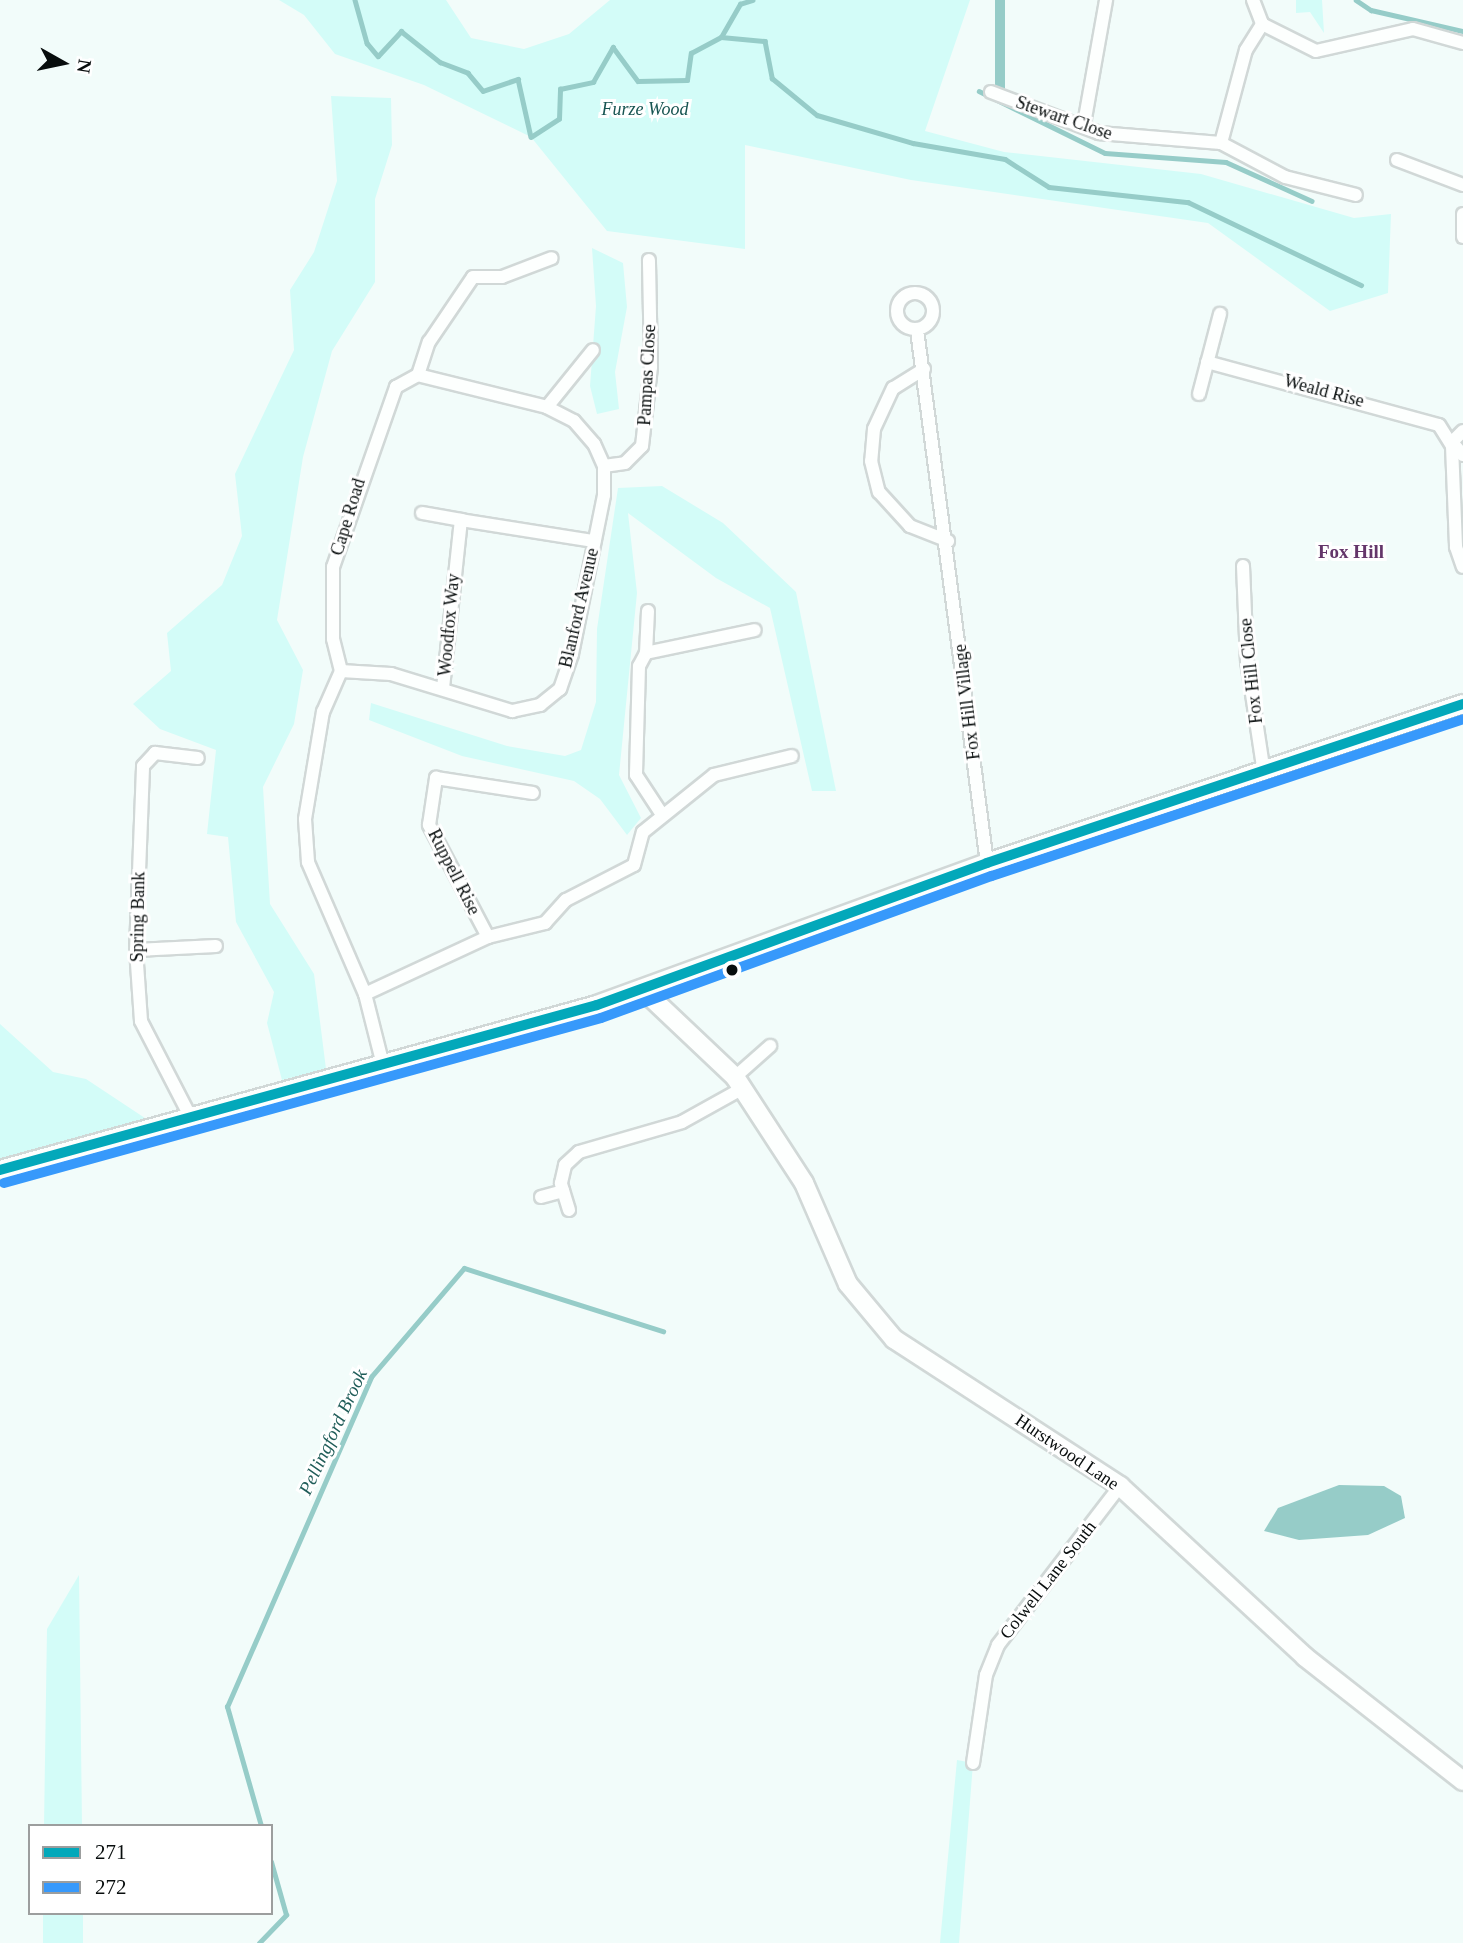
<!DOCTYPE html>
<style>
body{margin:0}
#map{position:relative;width:1463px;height:1943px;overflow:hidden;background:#f2fcfa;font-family:"Times New Roman",serif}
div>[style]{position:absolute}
.green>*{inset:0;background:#d3fcf8;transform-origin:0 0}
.water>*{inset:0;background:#96ccc8;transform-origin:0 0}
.stream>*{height:4.5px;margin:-2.25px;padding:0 2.25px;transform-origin:2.25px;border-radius:2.25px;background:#96ccc8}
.roads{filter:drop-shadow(2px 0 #d1d8d7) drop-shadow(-2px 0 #d1d8d7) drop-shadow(0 2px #d1d8d7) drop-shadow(0 -2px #d1d8d7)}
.street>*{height:12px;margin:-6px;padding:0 6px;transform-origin:6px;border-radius:6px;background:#fdfffe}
.street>.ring{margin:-6px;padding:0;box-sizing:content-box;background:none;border:12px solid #fdfffe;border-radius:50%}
.secondary>*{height:18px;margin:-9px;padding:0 9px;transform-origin:9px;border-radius:9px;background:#fdfffe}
.bus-1>*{height:10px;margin:-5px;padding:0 5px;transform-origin:5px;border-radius:5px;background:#03a8ba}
.bus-2>*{height:10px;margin:-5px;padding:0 5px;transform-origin:5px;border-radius:5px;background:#3799fb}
.dots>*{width:19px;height:19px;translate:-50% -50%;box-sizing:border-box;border:4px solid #fff;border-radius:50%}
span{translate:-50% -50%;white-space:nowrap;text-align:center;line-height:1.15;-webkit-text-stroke:6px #fff;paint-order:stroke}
.park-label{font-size:18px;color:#185552;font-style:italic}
.street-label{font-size:18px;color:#080d0d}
.neighbourhood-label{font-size:19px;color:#64366a;font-weight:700}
.water-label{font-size:19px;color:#205d59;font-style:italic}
.legend{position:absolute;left:28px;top:1824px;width:245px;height:91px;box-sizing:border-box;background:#fff;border:2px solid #9c9e9e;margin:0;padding:9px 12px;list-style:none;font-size:21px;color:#080d0d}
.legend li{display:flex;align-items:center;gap:14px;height:35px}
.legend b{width:35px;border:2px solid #9c9e9e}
.north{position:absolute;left:28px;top:28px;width:70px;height:70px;-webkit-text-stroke:5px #fff;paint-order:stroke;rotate:99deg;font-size:19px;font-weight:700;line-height:28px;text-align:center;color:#080d0d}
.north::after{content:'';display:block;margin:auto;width:24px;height:32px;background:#080d0d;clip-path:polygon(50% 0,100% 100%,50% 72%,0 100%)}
</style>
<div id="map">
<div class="green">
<div style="clip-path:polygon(279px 0,446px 0,471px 38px,524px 49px,569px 34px,610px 0,970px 0,925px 131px,1004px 152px,1201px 174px,1354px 218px,1391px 214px,1388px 293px,1330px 311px,1208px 223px,911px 180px,745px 145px,745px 249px,607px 231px,531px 137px,424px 85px,335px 54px,304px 15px)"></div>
<div style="clip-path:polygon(1296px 0,1322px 0,1324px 33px,1310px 12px,1296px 13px)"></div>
<div style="clip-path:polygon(331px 96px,391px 98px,392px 145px,375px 199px,375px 282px,332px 351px,303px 457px,277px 620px,303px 670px,294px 724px,263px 787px,270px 904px,314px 974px,326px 1069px,282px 1080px,267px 1023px,274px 992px,236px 922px,228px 837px,207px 834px,216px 750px,160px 729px,133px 704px,171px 671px,167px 633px,222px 585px,242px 536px,235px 474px,294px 350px,290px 290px,314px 252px,337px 181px)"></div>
<div style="clip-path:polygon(592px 248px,623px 263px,627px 307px,615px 372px,619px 409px,597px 414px,590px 386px,596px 306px)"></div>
<div style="clip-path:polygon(662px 486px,723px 523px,796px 592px,836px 791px,812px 791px,770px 608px,716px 578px,628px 513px,637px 593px,619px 775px,641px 818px,627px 835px,600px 799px,574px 781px,462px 756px,369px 720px,371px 703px,507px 746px,565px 756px,581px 750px,596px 702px,597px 629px,618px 488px)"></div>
<div style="clip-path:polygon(0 1024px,53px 1072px,86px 1079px,160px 1128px,0 1169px)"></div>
<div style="clip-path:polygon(79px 1575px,82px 1826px,44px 1826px,47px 1629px)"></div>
<div style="clip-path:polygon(957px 1760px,973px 1763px,959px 1943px,940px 1943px)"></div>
<div style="left:43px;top:1913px;width:40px;height:30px"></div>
</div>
<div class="water">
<div style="left:995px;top:0;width:10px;height:89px"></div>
<div style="clip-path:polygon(1339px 1485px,1384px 1486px,1401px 1496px,1405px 1518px,1368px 1535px,1299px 1540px,1264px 1531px,1278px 1508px)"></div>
</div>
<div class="stream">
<div style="left:355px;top:0;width:45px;rotate:74.4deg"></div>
<div style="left:367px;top:43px;width:17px;rotate:50deg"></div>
<div style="left:378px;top:56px;width:34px;rotate:-47deg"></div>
<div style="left:401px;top:31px;width:50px;rotate:38.5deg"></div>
<div style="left:440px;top:62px;width:30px;rotate:21deg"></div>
<div style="left:468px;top:73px;width:23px;rotate:50deg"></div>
<div style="left:483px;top:91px;width:37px;rotate:-19deg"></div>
<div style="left:518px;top:79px;width:59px;rotate:77.4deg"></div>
<div style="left:531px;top:137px;width:33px;rotate:-33deg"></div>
<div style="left:559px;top:119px;width:30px;rotate:-88deg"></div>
<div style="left:560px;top:89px;width:34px;rotate:-12deg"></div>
<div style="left:593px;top:82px;width:40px;rotate:-60.3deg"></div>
<div style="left:613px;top:47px;width:42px;rotate:53.7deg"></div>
<div style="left:638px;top:81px;width:49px;rotate:-1.2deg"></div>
<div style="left:687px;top:80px;width:27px;rotate:-82deg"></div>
<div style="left:691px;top:53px;width:34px;rotate:-28deg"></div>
<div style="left:721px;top:37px;width:38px;rotate:-60deg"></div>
<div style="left:740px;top:4px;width:13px;rotate:-18deg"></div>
<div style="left:1356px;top:0;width:18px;rotate:34deg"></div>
<div style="left:1371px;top:10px;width:94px;rotate:12.9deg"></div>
<div style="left:721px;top:37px;width:44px;rotate:5.2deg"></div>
<div style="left:765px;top:41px;width:38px;rotate:79deg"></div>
<div style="left:772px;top:78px;width:58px;rotate:39.4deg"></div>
<div style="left:817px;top:115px;width:100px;rotate:16.3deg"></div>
<div style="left:913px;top:143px;width:93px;rotate:9.9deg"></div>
<div style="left:1005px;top:159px;width:52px;rotate:32.5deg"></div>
<div style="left:1049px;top:187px;width:140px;rotate:6.2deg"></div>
<div style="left:1188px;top:202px;width:192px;rotate:25.6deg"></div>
<div style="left:979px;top:91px;width:140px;rotate:26.2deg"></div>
<div style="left:1105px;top:153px;width:121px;rotate:4.3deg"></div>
<div style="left:1226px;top:162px;width:94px;rotate:24.4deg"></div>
<div style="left:261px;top:1826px;width:124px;rotate:-105.9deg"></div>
<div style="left:227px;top:1707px;width:360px;rotate:-66.4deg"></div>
<div style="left:371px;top:1377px;width:143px;rotate:-49.5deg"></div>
<div style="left:464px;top:1268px;width:209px;rotate:17.6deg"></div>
<div style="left:259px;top:1943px;width:39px;rotate:-46deg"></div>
<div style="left:286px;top:1915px;width:55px;rotate:-105.8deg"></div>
</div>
<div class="roads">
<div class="street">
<div style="left:1253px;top:0;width:26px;rotate:69deg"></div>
<div style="left:1262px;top:24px;width:60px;rotate:26.6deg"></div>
<div style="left:1316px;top:51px;width:99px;rotate:-12.8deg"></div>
<div style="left:1413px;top:29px;width:52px;rotate:15.6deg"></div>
<div style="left:991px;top:92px;width:116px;rotate:20.8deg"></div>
<div style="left:1099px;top:133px;width:122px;rotate:4.7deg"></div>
<div style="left:1221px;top:143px;width:72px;rotate:28deg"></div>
<div style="left:1285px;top:177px;width:73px;rotate:14.2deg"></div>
<div style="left:1084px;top:124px;width:126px;rotate:-79.9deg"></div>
<div style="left:1221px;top:143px;width:96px;rotate:-75deg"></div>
<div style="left:1246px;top:50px;width:31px;rotate:-58deg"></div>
<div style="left:1397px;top:160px;width:71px;rotate:20.7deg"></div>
<div style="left:1463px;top:214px;width:23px;rotate:90deg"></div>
<div class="ring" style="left:897px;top:293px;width:24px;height:24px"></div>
<div style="left:917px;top:330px;width:538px;rotate:82.52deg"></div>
<div style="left:1207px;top:362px;width:240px;rotate:15.2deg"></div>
<div style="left:1439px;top:425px;width:25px;rotate:58deg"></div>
<div style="left:1452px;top:446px;width:101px;rotate:87.7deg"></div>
<div style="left:1456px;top:547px;width:21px;rotate:71deg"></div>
<div style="left:924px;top:369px;width:36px;rotate:148deg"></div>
<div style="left:893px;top:388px;width:45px;rotate:114.9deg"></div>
<div style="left:874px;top:429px;width:32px;rotate:95deg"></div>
<div style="left:871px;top:461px;width:32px;rotate:76deg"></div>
<div style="left:879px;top:492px;width:46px;rotate:47.6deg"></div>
<div style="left:910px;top:526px;width:41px;rotate:21.5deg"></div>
<div style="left:1199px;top:394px;width:83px;rotate:-75.3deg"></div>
<div style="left:547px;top:407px;width:73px;rotate:-51.1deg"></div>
<div style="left:1463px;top:431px;width:16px;rotate:135deg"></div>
<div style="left:1452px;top:442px;width:17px;rotate:50deg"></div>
<div style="left:604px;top:466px;width:21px;rotate:-8deg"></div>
<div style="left:625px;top:463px;width:24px;rotate:-45deg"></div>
<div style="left:642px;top:446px;width:80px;rotate:-83.5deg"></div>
<div style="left:651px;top:367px;width:107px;rotate:-91.1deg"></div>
<div style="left:422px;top:513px;width:40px;rotate:10deg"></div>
<div style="left:1243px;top:566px;width:95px;rotate:87.6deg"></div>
<div style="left:1247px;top:661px;width:114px;rotate:81.4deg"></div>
<div style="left:648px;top:611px;width:42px;rotate:92.7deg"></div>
<div style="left:646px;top:653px;width:15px;rotate:118deg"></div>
<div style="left:639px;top:666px;width:109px;rotate:91.6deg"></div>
<div style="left:636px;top:775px;width:45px;rotate:56.7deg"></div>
<div style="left:646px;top:653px;width:111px;rotate:-11.9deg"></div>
<div style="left:341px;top:671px;width:50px;rotate:3.4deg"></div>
<div style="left:391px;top:674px;width:127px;rotate:17deg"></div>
<div style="left:512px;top:711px;width:29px;rotate:-12deg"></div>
<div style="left:540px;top:705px;width:26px;rotate:-39deg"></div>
<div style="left:560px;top:689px;width:37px;rotate:-71deg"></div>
<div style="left:572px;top:654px;width:162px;rotate:-78.6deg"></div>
<div style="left:604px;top:495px;width:29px;rotate:-90deg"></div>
<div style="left:604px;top:466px;width:24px;rotate:-114deg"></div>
<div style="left:594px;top:444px;width:30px;rotate:-131deg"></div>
<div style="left:574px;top:421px;width:30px;rotate:-153deg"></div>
<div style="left:547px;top:407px;width:133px;rotate:-166.1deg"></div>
<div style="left:443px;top:688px;width:169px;rotate:-83.9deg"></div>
<div style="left:461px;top:520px;width:135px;rotate:9deg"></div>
<div style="left:488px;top:937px;width:127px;rotate:-117.8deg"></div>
<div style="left:429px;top:825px;width:48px;rotate:-81.5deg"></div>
<div style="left:436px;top:778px;width:98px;rotate:8.8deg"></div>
<div style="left:136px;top:950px;width:80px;rotate:-2.9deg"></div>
<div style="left:365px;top:994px;width:136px;rotate:-24.9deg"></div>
<div style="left:488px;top:937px;width:59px;rotate:-13.8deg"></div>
<div style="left:545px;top:923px;width:31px;rotate:-48deg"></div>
<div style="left:566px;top:900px;width:76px;rotate:-27.2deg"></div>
<div style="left:634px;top:865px;width:34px;rotate:-75deg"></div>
<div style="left:643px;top:832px;width:91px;rotate:-38.8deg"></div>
<div style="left:714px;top:775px;width:80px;rotate:-13.7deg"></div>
<div style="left:383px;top:1065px;width:73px;rotate:-104.2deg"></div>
<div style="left:365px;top:994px;width:144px;rotate:-113.4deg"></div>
<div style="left:308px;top:862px;width:43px;rotate:-94deg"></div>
<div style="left:305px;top:819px;width:109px;rotate:-80.5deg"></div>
<div style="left:323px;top:712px;width:45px;rotate:-66.3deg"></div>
<div style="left:341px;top:671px;width:33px;rotate:-104deg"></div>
<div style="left:333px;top:639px;width:72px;rotate:-90deg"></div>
<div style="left:333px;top:567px;width:191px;rotate:-70.7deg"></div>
<div style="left:396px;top:387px;width:25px;rotate:-29deg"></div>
<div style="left:418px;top:375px;width:35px;rotate:-72deg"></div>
<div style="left:429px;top:342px;width:78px;rotate:-55.9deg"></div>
<div style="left:473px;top:277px;width:29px"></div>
<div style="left:502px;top:277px;width:53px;rotate:-20.8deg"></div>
<div style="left:735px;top:1077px;width:47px;rotate:-41.5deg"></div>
<div style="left:191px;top:1118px;width:109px;rotate:-117.3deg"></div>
<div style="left:141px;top:1021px;width:71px;rotate:-94deg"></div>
<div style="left:136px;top:950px;width:184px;rotate:-87.8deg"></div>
<div style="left:143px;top:766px;width:18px;rotate:-47deg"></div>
<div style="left:155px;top:753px;width:43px;rotate:6.6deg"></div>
<div style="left:541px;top:1197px;width:23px;rotate:-15deg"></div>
<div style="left:569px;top:1210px;width:28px;rotate:-107deg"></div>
<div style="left:561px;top:1183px;width:18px;rotate:-77deg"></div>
<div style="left:565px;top:1165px;width:19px;rotate:-43deg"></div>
<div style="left:579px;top:1152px;width:107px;rotate:-16.2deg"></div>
<div style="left:682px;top:1122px;width:70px;rotate:-29.1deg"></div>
<div style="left:973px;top:1763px;width:89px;rotate:-81.6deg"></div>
<div style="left:986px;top:1675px;width:32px;rotate:-68deg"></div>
<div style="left:998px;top:1645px;width:200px;rotate:-52.5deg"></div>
</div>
<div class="secondary">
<div style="left:642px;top:989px;width:128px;rotate:43.4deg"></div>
<div style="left:735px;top:1077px;width:126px;rotate:56.9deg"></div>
<div style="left:804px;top:1183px;width:110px;rotate:66.5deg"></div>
<div style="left:848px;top:1284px;width:72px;rotate:50.1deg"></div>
<div style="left:894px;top:1339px;width:270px;rotate:33deg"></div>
<div style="left:1120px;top:1486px;width:252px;rotate:42.7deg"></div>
<div style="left:1305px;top:1657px;width:201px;rotate:38.1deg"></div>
<div style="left:0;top:1170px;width:619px;rotate:-15.45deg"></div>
<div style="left:597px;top:1005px;width:415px;rotate:-20deg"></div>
<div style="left:987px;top:863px;width:502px;rotate:-18.47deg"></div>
</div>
</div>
<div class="bus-1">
<div style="left:0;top:1170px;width:619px;rotate:-15.45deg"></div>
<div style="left:597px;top:1005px;width:415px;rotate:-20deg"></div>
<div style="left:987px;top:863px;width:502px;rotate:-18.47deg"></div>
</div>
<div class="bus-2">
<div style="left:4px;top:1183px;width:619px;rotate:-15.45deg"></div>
<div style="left:601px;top:1018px;width:416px;rotate:-20deg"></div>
<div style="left:992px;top:876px;width:496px;rotate:-18.4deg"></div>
</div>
<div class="dots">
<div style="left:732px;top:970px;background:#080d0d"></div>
</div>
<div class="park-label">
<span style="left:645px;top:109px">Furze Wood</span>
</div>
<div class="street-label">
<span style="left:1064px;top:118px;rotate:19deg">Stewart Close</span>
<span style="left:647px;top:375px;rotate:-87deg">Pampas Close</span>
<span style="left:1324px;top:391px;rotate:15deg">Weald Rise</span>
<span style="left:348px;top:517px;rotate:-73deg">Cape Road</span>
<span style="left:579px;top:608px;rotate:-77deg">Blanford Avenue</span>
<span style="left:449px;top:625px;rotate:-85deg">Woodfox Way</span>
<span style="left:1251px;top:671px;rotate:-96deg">Fox Hill Close</span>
<span style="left:967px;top:702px;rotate:-97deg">Fox Hill Village</span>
<span style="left:454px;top:872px;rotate:63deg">Ruppell Rise</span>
<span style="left:138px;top:917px;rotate:-89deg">Spring Bank</span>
<span style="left:1067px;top:1452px;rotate:34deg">Hurstwood Lane</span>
<span style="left:1048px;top:1580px;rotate:-52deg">Colwell Lane South</span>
</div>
<div class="neighbourhood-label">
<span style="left:1351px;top:552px">Fox Hill</span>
</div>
<div class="water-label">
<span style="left:333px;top:1432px;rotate:-65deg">Pellingford Brook</span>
</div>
<ul class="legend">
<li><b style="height:9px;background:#03a8ba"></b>271</li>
<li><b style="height:9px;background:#3799fb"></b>272</li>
</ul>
<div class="north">N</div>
</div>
